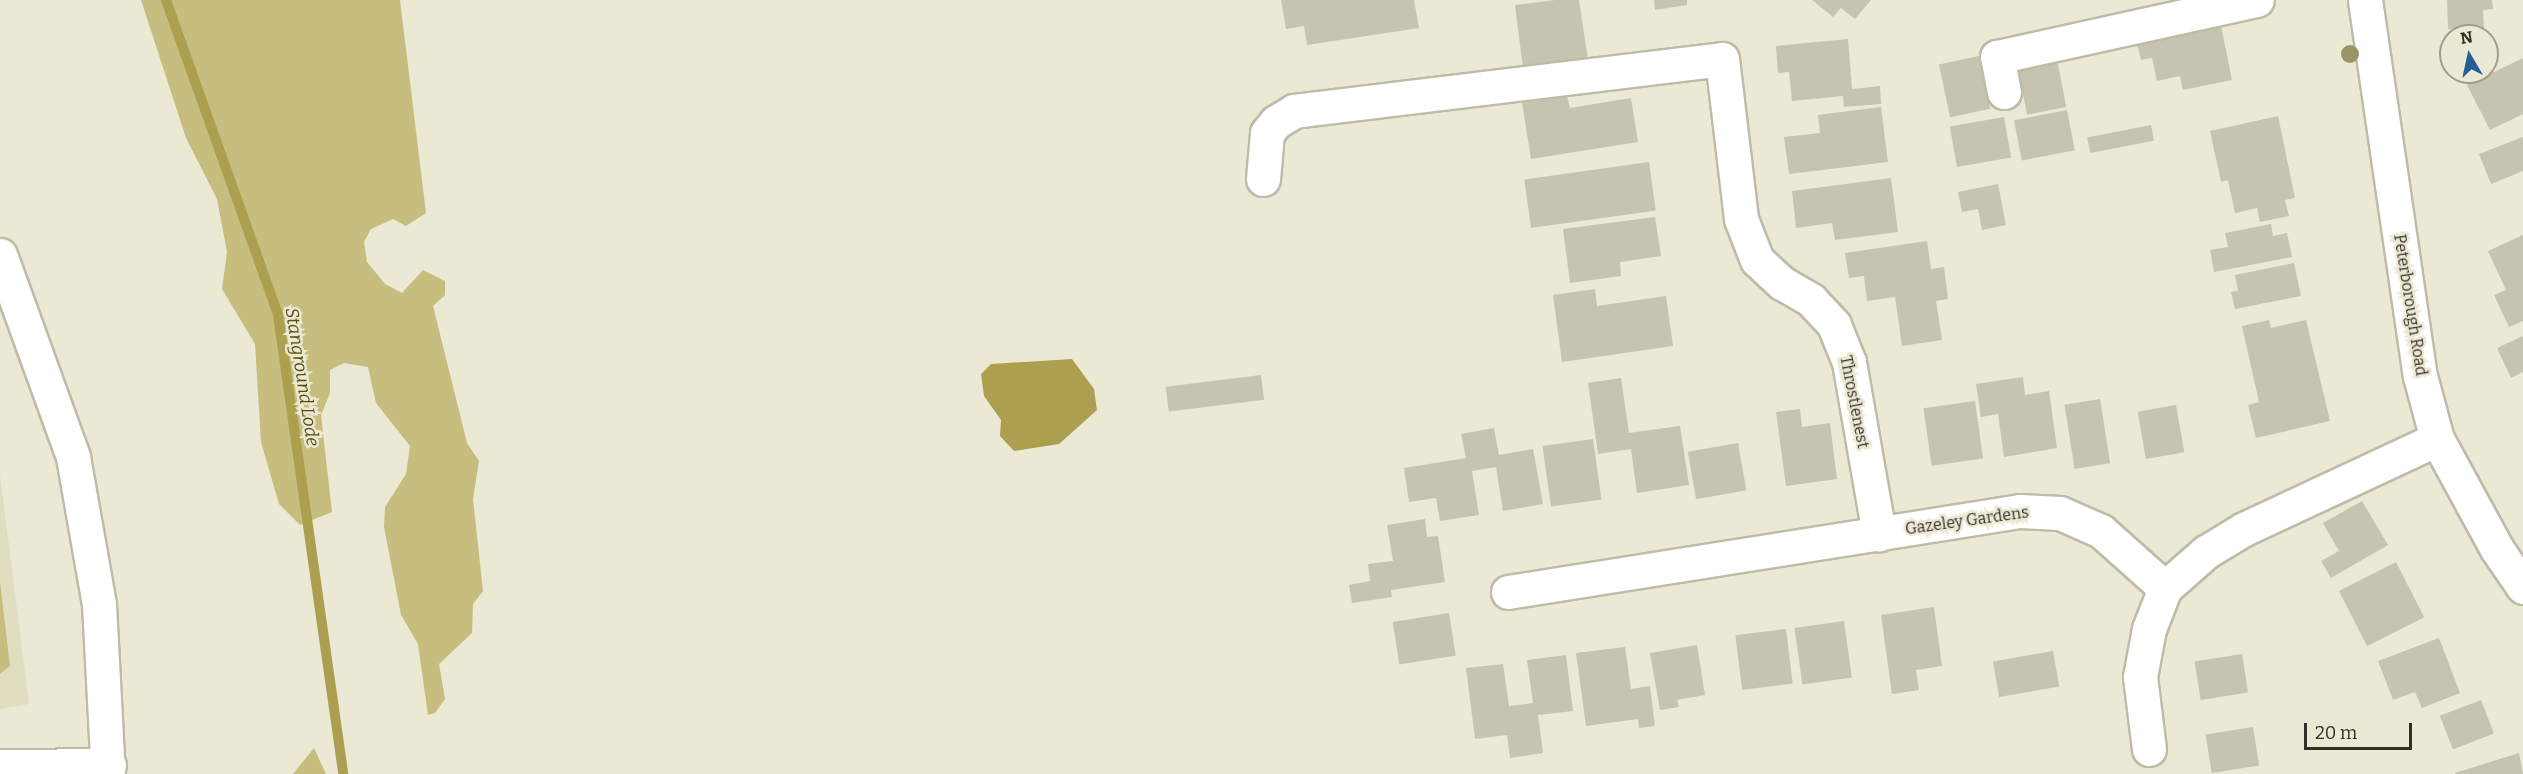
<!DOCTYPE html>
<style>
body{margin:0}
#map{position:relative;width:2523px;height:774px;overflow:hidden;background:#ebe8d4;font-family:Bitter,serif}
div>[style]{position:absolute}
.built>*{inset:0;background:#e0ddc1}
.green>*{inset:0;background:#c6bd7f}
.water>*{inset:0;background:#aca050}
.stream>*{height:10px;margin:-5px;padding:0 5px;transform-origin:5px;border-radius:5px;background:#aca050}
.building>*{inset:0;background:#c6c3af;transform-origin:0 0}
.roads{filter:drop-shadow(2px 0 #bebba8) drop-shadow(-2px 0 #bebba8) drop-shadow(0 2px #bebba8) drop-shadow(0 -2px #bebba8)}
.minor>*{height:33px;margin:-16.5px;padding:0 16.5px;transform-origin:16.5px;border-radius:16.5px;background:#fff}
.major>*{height:33px;margin:-16.5px;padding:0 16.5px;transform-origin:16.5px;border-radius:16.5px;background:#fff}
.trees>*{width:18px;height:18px;margin:-9px;border-radius:50%;background:#9b9469}
span{translate:-50% -50%;white-space:nowrap;text-align:center;line-height:1.15;-webkit-text-stroke:5px #ebe8d4;paint-order:stroke}
.street-label{font-size:16px;color:#312f28}
.water-label{font-size:18px;color:#564d0e;font-style:italic}
.north{position:absolute;left:2439px;top:24px;width:60px;height:60px;box-sizing:border-box;background:#ebe8d4;border:2px solid #a19e8f;border-radius:50%;rotate:351deg;font-size:16px;font-weight:700;line-height:24px;text-align:center;color:#312f28}
.north::after{content:'';display:block;margin:auto;width:21px;height:27px;background:#255e96;clip-path:polygon(50% 0,100% 100%,50% 72%,0 100%)}
.scale{position:absolute;left:2304px;top:723px;width:108px;height:27px;box-sizing:border-box;border:3px solid #312f28;border-top:0;padding-left:8px;font-size:18px;line-height:21px;white-space:nowrap;color:#312f28;-webkit-text-stroke:4px #ebe8d4;paint-order:stroke}
</style>
<div id="map">
<div class="built">
<div style="clip-path:polygon(0 475px,29px 704px,0 709px)"></div>
</div>
<div class="green">
<div style="clip-path:polygon(141px 0,400px 0,426px 213px,406px 226px,393px 219px,371px 229px,364px 242px,367px 262px,385px 284px,402px 293px,423px 270px,445px 281px,445px 295px,433px 306px,467px 443px,479px 461px,473px 499px,483px 591px,473px 604px,472px 633px,439px 664px,445px 699px,435px 713px,428px 715px,418px 644px,401px 615px,384px 527px,385px 507px,406px 474px,410px 446px,376px 403px,368px 367px,344px 363px,330px 370px,330px 393px,321px 415px,332px 512px,300px 525px,279px 504px,261px 442px,255px 344px,222px 289px,227px 252px,217px 199px,186px 138px)"></div>
<div style="clip-path:polygon(0 582px,10px 666px,0 674px)"></div>
<div style="clip-path:polygon(314px 748px,326px 774px,293px 774px)"></div>
</div>
<div class="water">
<div style="clip-path:polygon(1072px 359px,1094px 389px,1097px 410px,1059px 444px,1014px 451px,1000px 436px,1001px 420px,984px 396px,981px 374px,991px 364px)"></div>
</div>
<div class="stream">
<div style="left:166px;top:0;width:334px;rotate:70.4deg"></div>
<div style="left:278px;top:315px;width:464px;rotate:81.9deg"></div>
</div>
<div class="building">
<div style="clip-path:polygon(1281px 0,1414px 0,1419px 28px,1307px 45px,1304px 26px,1286px 29px)"></div>
<div style="clip-path:polygon(1555px 0,1579px 0,1588px 60px,1523px 68px,1515px 5px)"></div>
<div style="clip-path:polygon(1654px 0,1687px 0,1687px 5px,1655px 10px)"></div>
<div style="clip-path:polygon(1812px 0,1871px 0,1855px 19px,1841px 8px,1833px 17px)"></div>
<div style="clip-path:polygon(2447px 0,2492px 0,2493px 9px,2483px 10px,2484px 28px,2448px 29px)"></div>
<div style="clip-path:polygon(2221px 26px,2232px 80px,2183px 90px,2180px 76px,2157px 81px,2152px 58px,2141px 60px,2137px 44px)"></div>
<div style="clip-path:polygon(1848px 39px,1852px 89px,1880px 86px,1881px 104px,1844px 107px,1843px 96px,1792px 101px,1789px 72px,1778px 73px,1776px 46px)"></div>
<div style="left:2056px;top:54px;width:54px;height:40px;rotate:79deg"></div>
<div style="left:1979px;top:56px;width:54px;height:41px;rotate:78deg"></div>
<div style="clip-path:polygon(2523px 58px,2523px 114px,2490px 130px,2467px 85px)"></div>
<div style="clip-path:polygon(1567px 96px,1570px 108px,1631px 98px,1638px 142px,1531px 159px,1522px 103px)"></div>
<div style="clip-path:polygon(1881px 107px,1888px 162px,1789px 174px,1784px 137px,1820px 133px,1818px 115px)"></div>
<div style="left:2067px;top:110px;width:41px;height:54px;rotate:79deg"></div>
<div style="clip-path:polygon(2278px 116px,2295px 198px,2285px 200px,2289px 216px,2260px 222px,2257px 208px,2235px 213px,2228px 180px,2221px 182px,2210px 131px)"></div>
<div style="left:2004px;top:117px;width:41px;height:55px;rotate:80deg"></div>
<div style="left:2151px;top:125px;width:16px;height:65px;rotate:79deg"></div>
<div style="clip-path:polygon(2523px 137px,2523px 171px,2491px 184px,2479px 154px)"></div>
<div style="left:1649px;top:162px;width:49px;height:126px;rotate:82deg"></div>
<div style="clip-path:polygon(1891px 178px,1898px 232px,1835px 240px,1832px 223px,1796px 228px,1792px 191px)"></div>
<div style="clip-path:polygon(1998px 184px,2006px 225px,1982px 230px,1978px 209px,1962px 212px,1958px 192px)"></div>
<div style="clip-path:polygon(1655px 217px,1661px 256px,1620px 262px,1621px 276px,1570px 283px,1563px 229px)"></div>
<div style="clip-path:polygon(2271px 224px,2273px 236px,2287px 233px,2292px 257px,2214px 272px,2210px 250px,2228px 247px,2225px 233px)"></div>
<div style="clip-path:polygon(2523px 235px,2523px 321px,2509px 327px,2494px 295px,2506px 290px,2488px 251px)"></div>
<div style="clip-path:polygon(1927px 241px,1931px 269px,1944px 267px,1948px 299px,1936px 301px,1942px 340px,1902px 346px,1895px 297px,1867px 301px,1864px 276px,1849px 278px,1845px 253px)"></div>
<div style="clip-path:polygon(2294px 263px,2301px 296px,2235px 309px,2231px 292px,2238px 291px,2235px 275px)"></div>
<div style="clip-path:polygon(1595px 289px,1597px 306px,1666px 296px,1673px 346px,1562px 362px,1553px 295px)"></div>
<div style="clip-path:polygon(2269px 320px,2271px 328px,2306px 320px,2330px 421px,2256px 438px,2248px 405px,2259px 402px,2242px 326px)"></div>
<div style="clip-path:polygon(2523px 336px,2523px 372px,2511px 378px,2497px 348px)"></div>
<div style="left:1261px;top:375px;width:25px;height:96px;rotate:83deg"></div>
<div style="clip-path:polygon(2023px 377px,2025px 395px,2049px 391px,2057px 448px,2004px 457px,1998px 414px,1981px 417px,1976px 384px)"></div>
<div style="clip-path:polygon(1621px 378px,1629px 433px,1680px 426px,1689px 485px,1637px 493px,1631px 449px,1598px 454px,1588px 383px)"></div>
<div style="left:2100px;top:399px;width:65px;height:36px;rotate:81deg"></div>
<div style="left:1975px;top:401px;width:58px;height:52px;rotate:82deg"></div>
<div style="left:2176px;top:405px;width:48px;height:39px;rotate:80deg"></div>
<div style="clip-path:polygon(1800px 409px,1802px 427px,1830px 423px,1837px 479px,1786px 486px,1776px 412px)"></div>
<div style="clip-path:polygon(1494px 428px,1499px 455px,1533px 449px,1543px 504px,1503px 511px,1496px 467px,1472px 471px,1479px 515px,1440px 521px,1436px 498px,1409px 502px,1404px 468px,1466px 458px,1461px 434px)"></div>
<div style="left:1593px;top:439px;width:61px;height:51px;rotate:82deg"></div>
<div style="left:1738px;top:443px;width:48px;height:51px;rotate:80deg"></div>
<div style="clip-path:polygon(2362px 501px,2388px 545px,2331px 578px,2321px 561px,2339px 551px,2323px 523px)"></div>
<div style="clip-path:polygon(1425px 519px,1427px 537px,1438px 536px,1445px 582px,1391px 590px,1392px 597px,1352px 603px,1349px 585px,1370px 581px,1368px 564px,1393px 561px,1387px 525px)"></div>
<div style="left:2396px;top:562px;width:62px;height:64px;rotate:63deg"></div>
<div style="clip-path:polygon(1934px 607px,1942px 666px,1916px 670px,1919px 690px,1892px 694px,1881px 615px)"></div>
<div style="left:1449px;top:613px;width:43px;height:57px;rotate:81deg"></div>
<div style="left:1844px;top:621px;width:57px;height:50px;rotate:82deg"></div>
<div style="left:1786px;top:629px;width:55px;height:51px;rotate:83deg"></div>
<div style="clip-path:polygon(2439px 638px,2460px 693px,2422px 708px,2415px 692px,2393px 700px,2378px 661px)"></div>
<div style="clip-path:polygon(1697px 645px,1705px 695px,1677px 700px,1679px 707px,1660px 710px,1650px 653px)"></div>
<div style="clip-path:polygon(1625px 647px,1631px 689px,1650px 686px,1655px 726px,1639px 728px,1638px 719px,1586px 726px,1576px 653px)"></div>
<div style="left:2053px;top:651px;width:36px;height:61px;rotate:80deg"></div>
<div style="left:2242px;top:654px;width:39px;height:48px;rotate:81deg"></div>
<div style="clip-path:polygon(1566px 655px,1573px 711px,1538px 715px,1543px 753px,1510px 758px,1507px 735px,1475px 739px,1466px 668px,1503px 664px,1509px 706px,1533px 703px,1527px 660px)"></div>
<div style="left:2481px;top:700px;width:36px;height:44px;rotate:69deg"></div>
<div style="left:2253px;top:727px;width:39px;height:48px;rotate:81deg"></div>
<div style="clip-path:polygon(2519px 753px,2523px 774px,2455px 774px,2455px 773px)"></div>
</div>
<div class="roads">
<div class="minor">
<div style="left:2004px;top:92px;width:36px;rotate:-101deg"></div>
<div style="left:1997px;top:57px;width:266px;rotate:-12.4deg"></div>
<div style="left:1263px;top:179px;width:46px;rotate:-85deg"></div>
<div style="left:1267px;top:133px;width:14px;rotate:-51deg"></div>
<div style="left:1276px;top:122px;width:21px;rotate:-31deg"></div>
<div style="left:1294px;top:111px;width:431px;rotate:-6.9deg"></div>
<div style="left:1722px;top:59px;width:161px;rotate:83.2deg"></div>
<div style="left:1741px;top:219px;width:44px;rotate:68.7deg"></div>
<div style="left:1757px;top:260px;width:34px;rotate:43deg"></div>
<div style="left:1782px;top:283px;width:34px;rotate:30deg"></div>
<div style="left:1811px;top:300px;width:34px;rotate:47deg"></div>
<div style="left:1834px;top:325px;width:40px;rotate:68deg"></div>
<div style="left:1849px;top:362px;width:175px;rotate:80.1deg"></div>
<div style="left:0;top:255px;width:215px;rotate:70.1deg"></div>
<div style="left:73px;top:457px;width:149px;rotate:80deg"></div>
<div style="left:99px;top:604px;width:170px;rotate:87deg"></div>
<div style="left:1508px;top:592px;width:518px;rotate:-8.99deg"></div>
<div style="left:2020px;top:511px;width:40px;rotate:2.9deg"></div>
<div style="left:2060px;top:513px;width:45px;rotate:23.7deg"></div>
<div style="left:2101px;top:531px;width:86px;rotate:41.7deg"></div>
<div style="left:2165px;top:588px;width:55px;rotate:-41.3deg"></div>
<div style="left:2206px;top:552px;width:44px;rotate:-31.2deg"></div>
<div style="left:2244px;top:529px;width:213px;rotate:-25deg"></div>
<div style="left:2149px;top:749px;width:73px;rotate:-97.1deg"></div>
<div style="left:2140px;top:677px;width:49px;rotate:-79.4deg"></div>
<div style="left:2149px;top:629px;width:44px;rotate:-68.7deg"></div>
<div style="left:0;top:766px;width:109px;rotate:-0.5deg"></div>
</div>
<div class="major">
<div style="left:2365px;top:0;width:380px;rotate:81.7deg"></div>
<div style="left:2420px;top:376px;width:65px;rotate:74.9deg"></div>
<div style="left:2437px;top:439px;width:125px;rotate:61.4deg"></div>
<div style="left:2497px;top:549px;width:46px;rotate:55.6deg"></div>
</div>
</div>
<div class="trees">
<div style="left:2350px;top:54px"></div>
</div>
<div class="street-label">
<span style="left:2410px;top:305px;rotate:81deg">Peterborough Road</span>
<span style="left:1854px;top:402px;rotate:79deg">Throstlenest</span>
<span style="left:1967px;top:521px;rotate:-8deg">Gazeley Gardens</span>
</div>
<div class="water-label">
<span style="left:302px;top:377px;rotate:81deg">Stanground Lode</span>
</div>
<div class="north">N</div>
<div class="scale">20 m</div>
</div>
